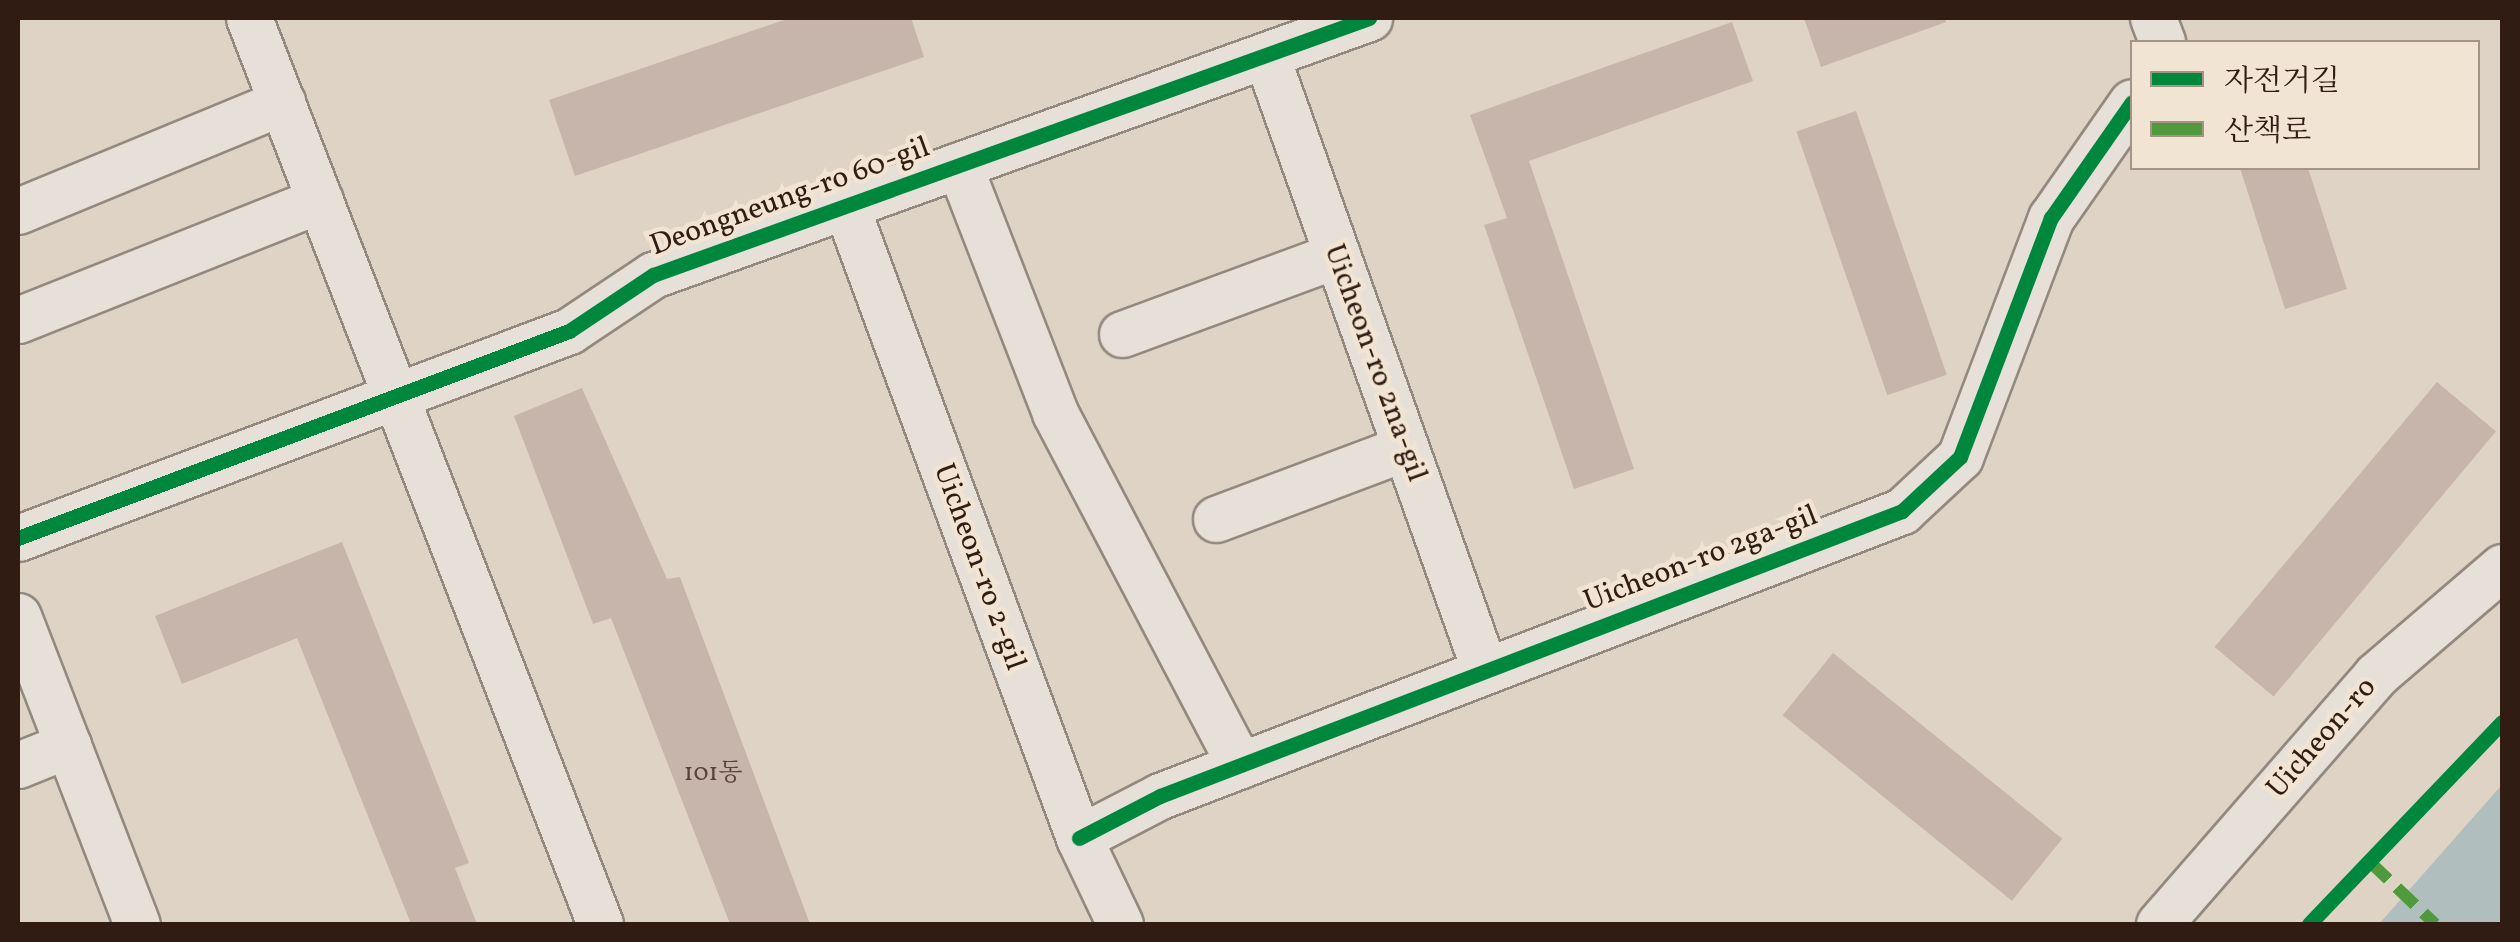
<!DOCTYPE html>
<meta charset="utf-8">
<style>
body{margin:0}
#map{position:relative;width:2520px;height:942px;overflow:hidden;background:#ded3c4;font-family:Vollkorn,"Noto Serif KR",serif}
div>[style]{position:absolute}
.water>*{inset:0;background:#b0bebe}
.building>*{inset:0;background:#c7b5ab;transform-origin:0 0}
.roads{filter:drop-shadow(2px 0 #92897f) drop-shadow(-2px 0 #92897f) drop-shadow(0 2px #92897f) drop-shadow(0 -2px #92897f)}
.minor>*{height:45px;margin:-22.5px;padding:0 22.5px;transform-origin:22.5px;border-radius:22.5px;background:#e6e0d8}
.quiet>*{height:12px;margin-top:-6px;transform-origin:0;background:repeating-linear-gradient(90deg,#509a3d 0 25px,transparent 0 37px)}
.cycleway>*{height:15px;margin:-7.5px;padding:0 7.5px;transform-origin:7.5px;border-radius:7.5px;background:#00873e}
span{translate:-50% -50%;white-space:nowrap;text-align:center;line-height:1.15;-webkit-text-stroke:9px #f1e4d2;paint-order:stroke}
.number-label{font-size:25px;color:#564239}
.number-label span{-webkit-text-stroke-width:0}
.street-label{font-size:30px;color:#301c13}
.frame{position:absolute;inset:0;border:20px solid #301c13;pointer-events:none}
.legend{position:absolute;left:2130px;top:40px;width:350px;height:130px;box-sizing:border-box;background:#f1e4d2;border:2px solid #a49486;margin:0;padding:12px 18px;list-style:none;font-size:30px;color:#301c13}
.legend li{display:flex;align-items:center;gap:20px;height:50px}
.legend b{width:50px;border:2px solid #a49486}
</style>
<div id="map">
<div class="water">
<div style="clip-path:polygon(2502px 784px,2502px 924px,2379px 924px,2500px 787px)"></div>
</div>
<div class="building">
<div style="clip-path:polygon(790px 18px,911px 18px,924px 57px,575px 176px,549px 100px)"></div>
<div style="clip-path:polygon(1804px 18px,1945px 18px,1946px 22px,1821px 67px)"></div>
<div style="clip-path:polygon(1732px 22px,1753px 81px,1529px 161px,1634px 469px,1574px 489px,1484px 225px,1507px 218px,1470px 115px)"></div>
<div style="left:1856px;top:111px;width:279px;height:63px;rotate:71deg"></div>
<div style="clip-path:polygon(2240px 168px,2308px 168px,2347px 289px,2285px 309px)"></div>
<div style="left:2437px;top:382px;width:77px;height:346px;rotate:40deg"></div>
<div style="clip-path:polygon(582px 388px,667px 579px,680px 577px,810px 924px,730px 924px,611px 618px,593px 624px,514px 416px)"></div>
<div style="clip-path:polygon(342px 542px,469px 863px,455px 868px,477px 924px,411px 924px,297px 638px,182px 684px,155px 616px)"></div>
<div style="left:1833px;top:653px;width:295px;height:80px;rotate:39deg"></div>
</div>
<div class="roads">
<div class="minor">
<div style="left:249px;top:18px;width:972px;rotate:68.82deg"></div>
<div style="left:2153px;top:18px;width:26px;rotate:69deg"></div>
<div style="left:1266px;top:55px;width:654px;rotate:70.43deg"></div>
<div style="left:959px;top:165px;width:266px;rotate:68.8deg"></div>
<div style="left:1055px;top:413px;width:398px;rotate:62.3deg"></div>
<div style="left:846px;top:206px;width:674px;rotate:69.76deg"></div>
<div style="left:1079px;top:838px;width:95px;rotate:64.5deg"></div>
<div style="left:18px;top:211px;width:286px;rotate:-22.4deg"></div>
<div style="left:18px;top:320px;width:325px;rotate:-21.7deg"></div>
<div style="left:1122px;top:334px;width:229px;rotate:-20.2deg"></div>
<div style="left:1216px;top:519px;width:202px;rotate:-20.6deg"></div>
<div style="left:18px;top:538px;width:589px;rotate:-20.59deg"></div>
<div style="left:569px;top:331px;width:101px;rotate:-33.7deg"></div>
<div style="left:653px;top:275px;width:761px;rotate:-19.75deg"></div>
<div style="left:18px;top:616px;width:330px;rotate:68.9deg"></div>
<div style="left:18px;top:765px;width:54px;rotate:-21.8deg"></div>
<div style="left:1079px;top:838px;width:91px;rotate:-27.4deg"></div>
<div style="left:1160px;top:796px;width:795px;rotate:-21.01deg"></div>
<div style="left:1902px;top:511px;width:79px;rotate:-43deg"></div>
<div style="left:1960px;top:457px;width:256px;rotate:-69.2deg"></div>
<div style="left:2051px;top:218px;width:141px;rotate:-55.1deg"></div>
<div style="left:2159px;top:924px;width:330px;rotate:-48.9deg"></div>
<div style="left:2376px;top:675px;width:166px;rotate:-40.6deg"></div>
</div>
</div>
<div class="quiet">
<div style="left:2370px;top:862px;width:90px;rotate:43.6deg"></div>
</div>
<div class="cycleway">
<div style="left:18px;top:538px;width:589px;rotate:-20.59deg"></div>
<div style="left:569px;top:331px;width:101px;rotate:-33.7deg"></div>
<div style="left:653px;top:275px;width:761px;rotate:-19.75deg"></div>
<div style="left:1079px;top:838px;width:91px;rotate:-27.4deg"></div>
<div style="left:1160px;top:796px;width:795px;rotate:-21.01deg"></div>
<div style="left:1902px;top:511px;width:79px;rotate:-43deg"></div>
<div style="left:1960px;top:457px;width:256px;rotate:-69.2deg"></div>
<div style="left:2051px;top:218px;width:141px;rotate:-55.1deg"></div>
<div style="left:2309px;top:924px;width:279px;rotate:-46.3deg"></div>
</div>
<div class="number-label">
<span style="left:713px;top:774px">101동</span>
</div>
<div class="street-label">
<span style="left:790px;top:197px;rotate:-20deg">Deongneung-ro 60-gil</span>
<span style="left:1375px;top:363px;rotate:70deg">Uicheon-ro 2na-gil</span>
<span style="left:1701px;top:559px;rotate:-21deg">Uicheon-ro 2ga-gil</span>
<span style="left:979px;top:567px;rotate:70deg">Uicheon-ro 2-gil</span>
<span style="left:2322px;top:738px;rotate:-49deg">Uicheon-ro</span>
</div>
<div class="frame"></div>
<ul class="legend">
<li><b style="height:12px;background:#00873e"></b>자전거길</li>
<li><b style="height:12px;background:#509a3d"></b>산책로</li>
</ul>
</div>
